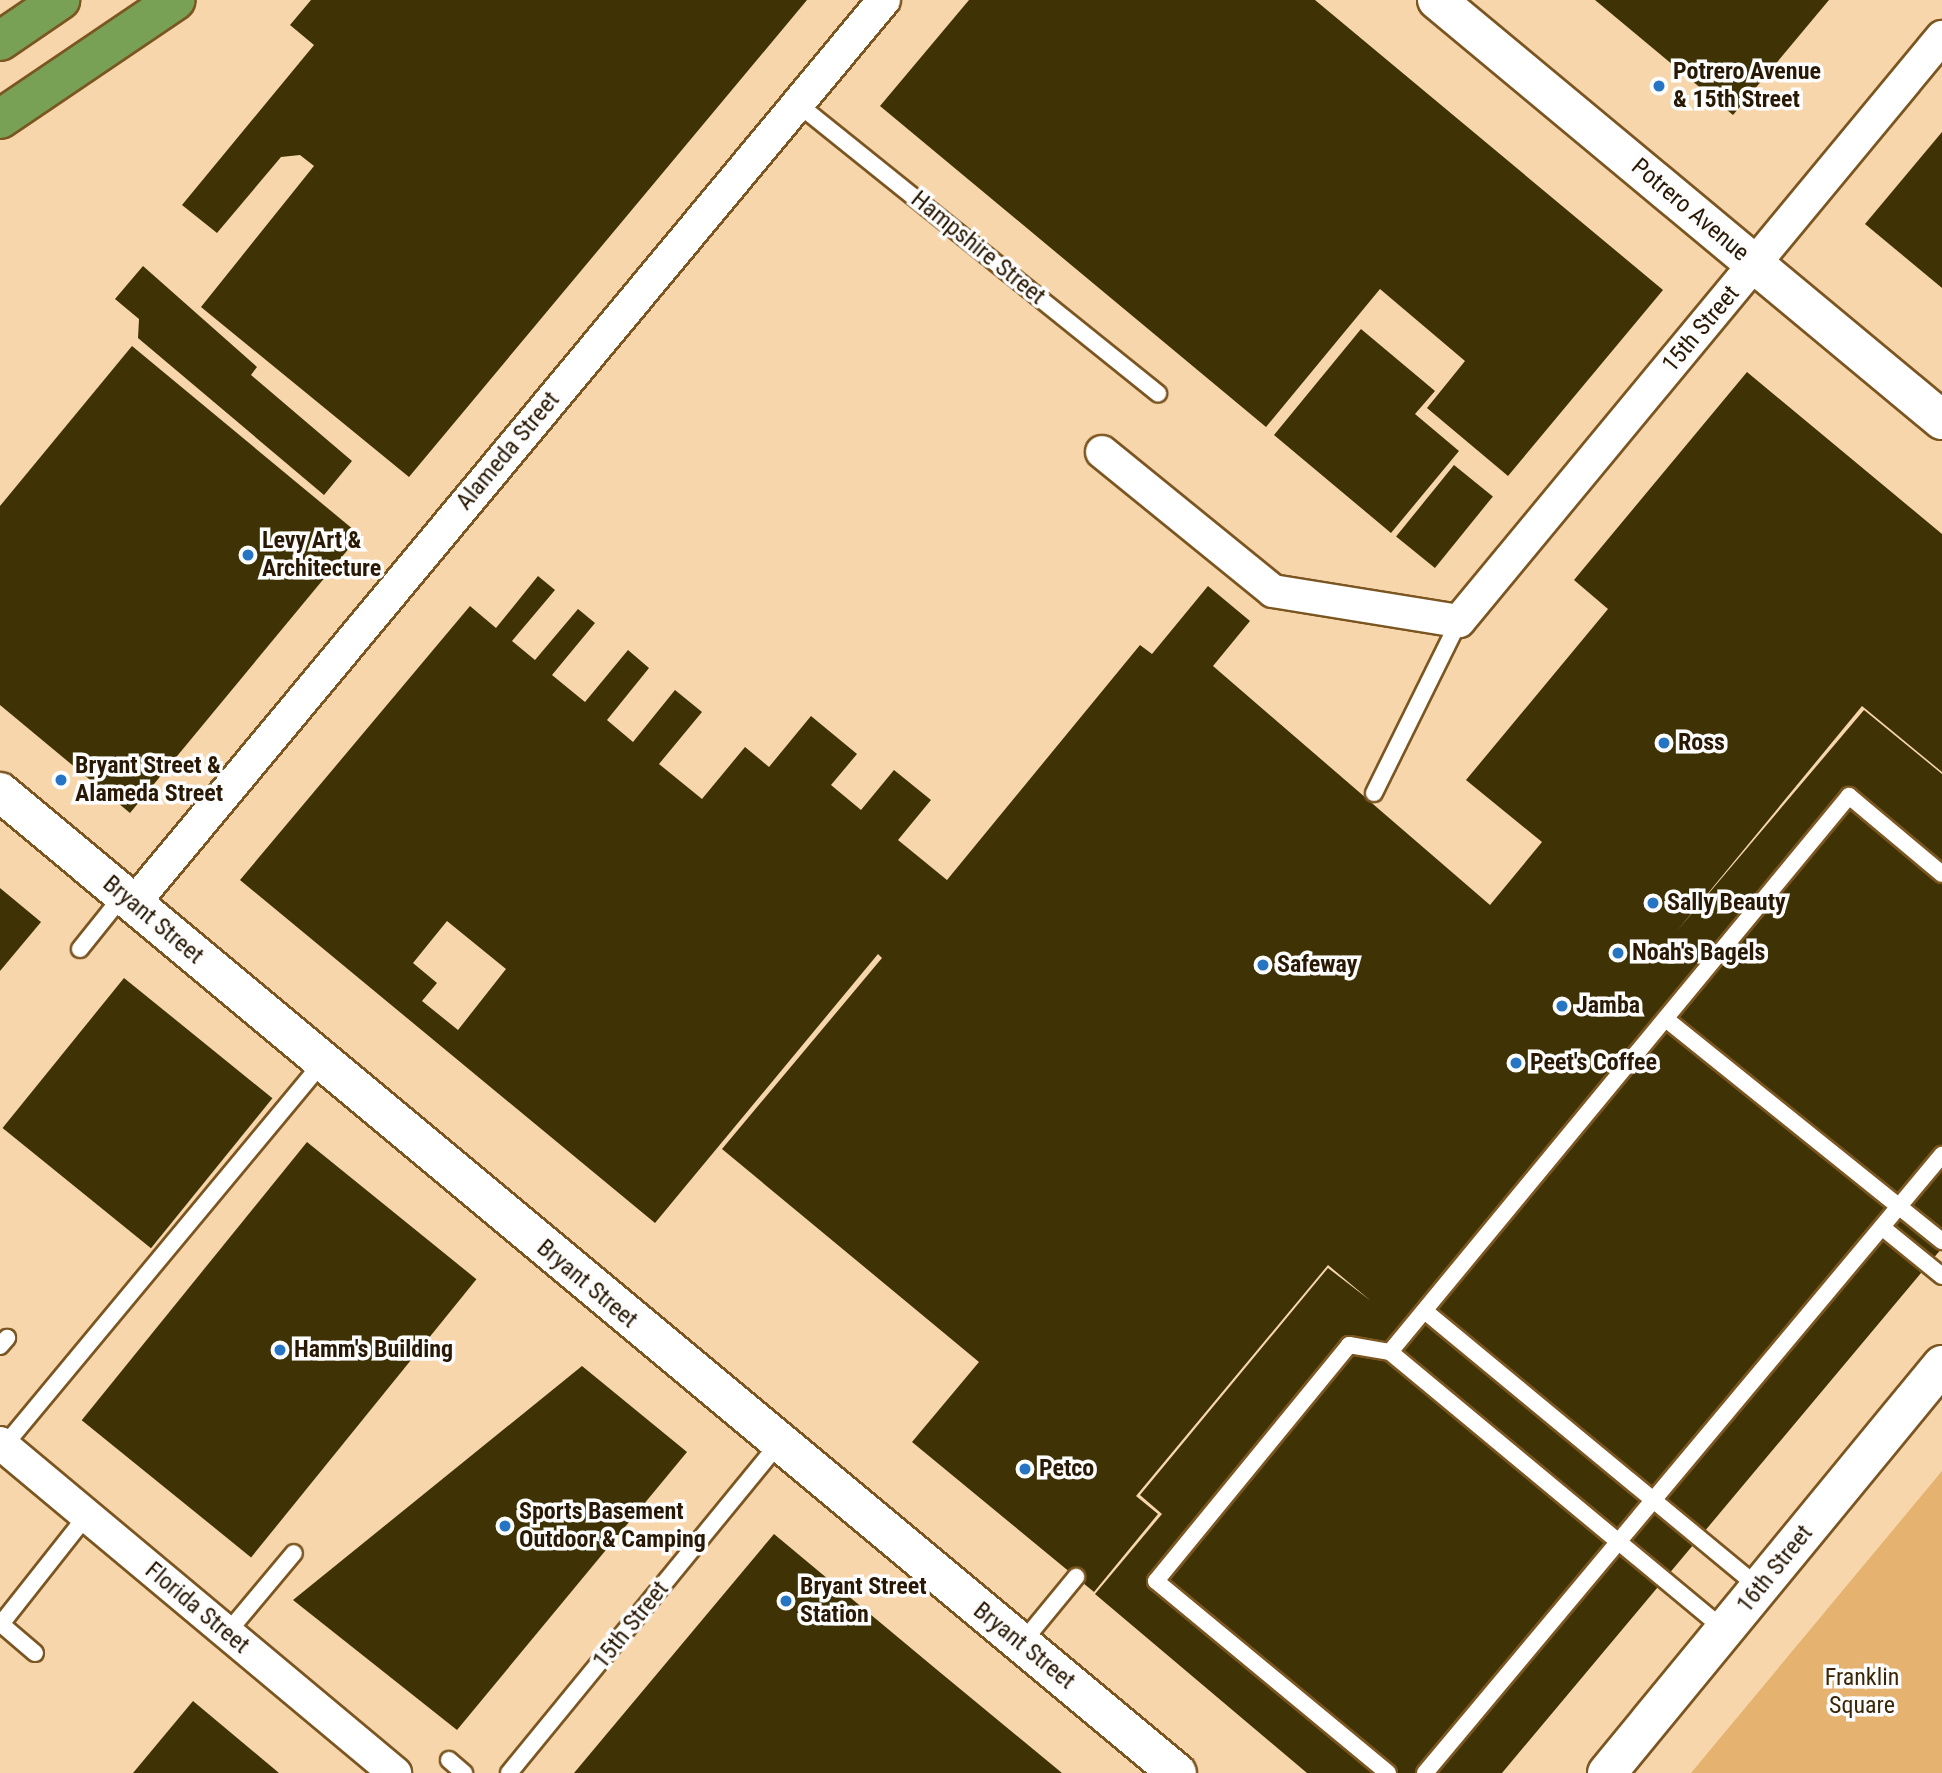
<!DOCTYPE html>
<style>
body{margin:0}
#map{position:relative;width:1942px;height:1773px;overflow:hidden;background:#f8d6ac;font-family:"Roboto Condensed",sans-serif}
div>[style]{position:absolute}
.green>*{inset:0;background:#e5b270}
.building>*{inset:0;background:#3f3305;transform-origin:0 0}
.roads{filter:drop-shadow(2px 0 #7b5621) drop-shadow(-2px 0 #7b5621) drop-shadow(0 2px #7b5621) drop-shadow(0 -2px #7b5621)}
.service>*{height:16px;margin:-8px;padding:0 8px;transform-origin:8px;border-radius:8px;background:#fff}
.minor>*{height:32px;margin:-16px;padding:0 16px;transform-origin:16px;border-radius:16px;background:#fff}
.tertiary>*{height:38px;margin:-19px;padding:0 19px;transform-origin:19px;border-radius:19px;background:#fff}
.secondary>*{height:38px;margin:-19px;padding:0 19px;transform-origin:19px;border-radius:19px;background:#fff}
.motorway>*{height:38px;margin:-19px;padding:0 19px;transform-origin:19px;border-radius:19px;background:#78a156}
.dots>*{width:19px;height:19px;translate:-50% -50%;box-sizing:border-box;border:4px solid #fdfdfd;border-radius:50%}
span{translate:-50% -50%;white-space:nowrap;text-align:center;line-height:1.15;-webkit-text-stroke:7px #fdfdfd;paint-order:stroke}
.poi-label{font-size:24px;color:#291904;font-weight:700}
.left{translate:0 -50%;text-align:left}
.street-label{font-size:24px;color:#291904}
.park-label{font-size:24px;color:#3b2607}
</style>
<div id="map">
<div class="green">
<div style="clip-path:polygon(1942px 1471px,1942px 1773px,1691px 1773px)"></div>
</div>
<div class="building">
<div style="clip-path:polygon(311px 0,807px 0,409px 477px,201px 307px,314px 166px,300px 155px,281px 157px,217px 233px,182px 205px,314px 45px,290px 25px)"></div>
<div style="clip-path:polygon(969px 0,1315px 0,1663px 290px,1508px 476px,1427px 408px,1465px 361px,1380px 289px,1266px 427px,880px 106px)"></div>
<div style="clip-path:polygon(1595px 0,1829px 0,1733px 115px)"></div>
<div style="clip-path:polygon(1942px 132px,1942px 288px,1865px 224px)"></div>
<div style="clip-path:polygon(143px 266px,257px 367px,251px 375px,352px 461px,324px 495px,138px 338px,139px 319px,115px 299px)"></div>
<div style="clip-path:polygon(1361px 329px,1435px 391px,1415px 414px,1459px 451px,1391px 533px,1274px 435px)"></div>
<div style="clip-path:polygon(132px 346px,360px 535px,130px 813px,0 705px,0 506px)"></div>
<div style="clip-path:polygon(evenodd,1747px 372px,1942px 534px,1942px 772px,1862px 706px,1676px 932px,1864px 710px,1942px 774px,1942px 1248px,1502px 1773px,1307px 1773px,1095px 1594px,1162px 1514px,1140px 1495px,1328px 1268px,1371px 1301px,1328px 1265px,1136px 1496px,1158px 1514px,1094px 1592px,912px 1442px,979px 1362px,722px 1149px,882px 958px,878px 954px,655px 1223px,240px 880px,470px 606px,496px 628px,538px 576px,555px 590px,512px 641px,535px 660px,578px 609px,595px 623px,552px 675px,585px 702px,628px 650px,649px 668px,607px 720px,633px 742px,675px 690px,702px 712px,659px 764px,702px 799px,745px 747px,769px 767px,811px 716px,857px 754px,831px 785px,861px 810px,894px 770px,931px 800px,898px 840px,947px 880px,1140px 645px,1152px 654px,1208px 586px,1250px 621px,1213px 666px,1490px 905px,1542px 842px,1466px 780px,1608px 609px,1574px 580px,1747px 372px,447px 921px,506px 969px,458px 1030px,422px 1001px,437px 983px,413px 963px,447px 921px)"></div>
<div style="left:1454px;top:465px;width:50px;height:92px;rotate:39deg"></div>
<div style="clip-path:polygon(0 888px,41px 922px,0 971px)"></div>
<div style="left:124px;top:978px;width:191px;height:193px;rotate:39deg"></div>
<div style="left:307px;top:1142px;width:218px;height:358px;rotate:39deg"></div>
<div style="clip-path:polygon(582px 1366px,687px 1452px,457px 1730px,293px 1600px)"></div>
<div style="clip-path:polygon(774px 1534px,936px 1669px,1062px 1773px,574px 1773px)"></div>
<div style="clip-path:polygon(193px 1701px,279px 1773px,133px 1773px)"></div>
</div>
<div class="roads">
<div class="service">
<div style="left:798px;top:104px;width:462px;rotate:38.8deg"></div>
<div style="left:1374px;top:793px;width:192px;rotate:-63.7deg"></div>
<div style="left:80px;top:949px;width:70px;rotate:-51.3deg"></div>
<div style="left:1667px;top:1020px;width:353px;rotate:38.8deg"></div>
<div style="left:1883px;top:1228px;width:76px;rotate:39.1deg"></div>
<div style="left:1426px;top:1312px;width:431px;rotate:39.6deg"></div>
<div style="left:0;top:1346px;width:11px;rotate:-49deg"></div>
<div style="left:1390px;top:1352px;width:721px;rotate:-50.46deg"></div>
<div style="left:1849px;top:796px;width:121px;rotate:40deg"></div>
<div style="left:4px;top:1446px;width:496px;rotate:-50.3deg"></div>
<div style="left:227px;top:1633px;width:104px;rotate:-50.1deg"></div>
<div style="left:1021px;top:1644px;width:87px;rotate:-50.6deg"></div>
<div style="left:35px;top:1653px;width:45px;rotate:-139.5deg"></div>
<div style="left:1px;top:1624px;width:139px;rotate:-51.7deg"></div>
<div style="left:449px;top:1760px;width:20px;rotate:41deg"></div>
<div style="left:509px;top:1773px;width:426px;rotate:-50.7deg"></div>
<div style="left:1388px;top:1773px;width:301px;rotate:-140.4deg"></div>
<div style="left:1156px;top:1581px;width:305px;rotate:-50.7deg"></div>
<div style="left:1349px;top:1345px;width:42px;rotate:9.7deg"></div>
<div style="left:1390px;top:1352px;width:435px;rotate:39.7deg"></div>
<div style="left:1425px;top:1773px;width:806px;rotate:-50.09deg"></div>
</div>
<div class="minor">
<div style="left:1102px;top:452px;width:220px;rotate:39.1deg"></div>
<div style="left:1273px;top:591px;width:188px;rotate:9.2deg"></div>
<div style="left:1459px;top:621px;width:758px;rotate:-50.41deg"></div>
<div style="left:134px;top:903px;width:1174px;rotate:-50.29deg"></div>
<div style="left:0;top:1443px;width:515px;rotate:39.88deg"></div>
</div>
<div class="tertiary">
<div style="left:0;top:792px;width:1532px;rotate:39.81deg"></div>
</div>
<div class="secondary">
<div style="left:1437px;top:0;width:657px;rotate:39.75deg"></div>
<div style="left:1607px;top:1773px;width:528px;rotate:-50.61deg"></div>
</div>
<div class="motorway">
<div style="left:0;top:41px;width:73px;rotate:-34.3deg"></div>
<div style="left:0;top:119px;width:212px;rotate:-34.1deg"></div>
</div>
</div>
<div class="dots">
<div style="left:1659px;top:86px;background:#2674c4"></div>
<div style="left:248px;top:555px;background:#2674c4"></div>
<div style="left:1664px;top:743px;background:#2674c4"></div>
<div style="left:61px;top:780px;background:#2674c4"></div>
<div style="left:1653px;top:903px;background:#2674c4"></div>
<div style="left:1618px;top:953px;background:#2674c4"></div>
<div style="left:1263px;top:965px;background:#2674c4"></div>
<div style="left:1562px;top:1006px;background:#2674c4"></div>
<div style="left:1516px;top:1063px;background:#2674c4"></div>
<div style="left:280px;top:1350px;background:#2674c4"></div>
<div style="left:1025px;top:1469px;background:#2674c4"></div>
<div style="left:505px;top:1526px;background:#2674c4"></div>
<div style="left:786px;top:1601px;background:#2674c4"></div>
</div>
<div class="poi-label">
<span class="left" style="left:1673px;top:86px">Potrero Avenue<br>&amp; 15th Street</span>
<span class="left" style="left:262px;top:555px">Levy Art &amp;<br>Architecture</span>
<span class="left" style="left:1678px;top:743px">Ross</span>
<span class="left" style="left:75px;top:780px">Bryant Street &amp;<br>Alameda Street</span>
<span class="left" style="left:1667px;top:903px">Sally Beauty</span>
<span class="left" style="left:1632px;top:953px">Noah's Bagels</span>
<span class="left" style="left:1277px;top:965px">Safeway</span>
<span class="left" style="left:1576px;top:1006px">Jamba</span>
<span class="left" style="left:1530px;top:1063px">Peet's Coffee</span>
<span class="left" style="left:294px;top:1350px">Hamm's Building</span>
<span class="left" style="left:1039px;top:1469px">Petco</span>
<span class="left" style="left:519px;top:1526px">Sports Basement<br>Outdoor &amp; Camping</span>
<span class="left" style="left:800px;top:1601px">Bryant Street<br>Station</span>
</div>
<div class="street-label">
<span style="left:1690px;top:210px;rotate:40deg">Potrero Avenue</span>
<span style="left:978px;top:248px;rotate:39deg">Hampshire Street</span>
<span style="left:1701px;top:329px;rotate:-50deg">15th Street</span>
<span style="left:508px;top:451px;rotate:-50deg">Alameda Street</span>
<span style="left:153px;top:920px;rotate:40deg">Bryant Street</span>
<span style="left:587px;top:1284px;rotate:40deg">Bryant Street</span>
<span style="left:1775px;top:1569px;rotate:-51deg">16th Street</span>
<span style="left:197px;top:1608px;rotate:40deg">Florida Street</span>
<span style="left:631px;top:1625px;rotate:-51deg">15th Street</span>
<span style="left:1024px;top:1646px;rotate:39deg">Bryant Street</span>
</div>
<div class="park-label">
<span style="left:1862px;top:1692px">Franklin<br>Square</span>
</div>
</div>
